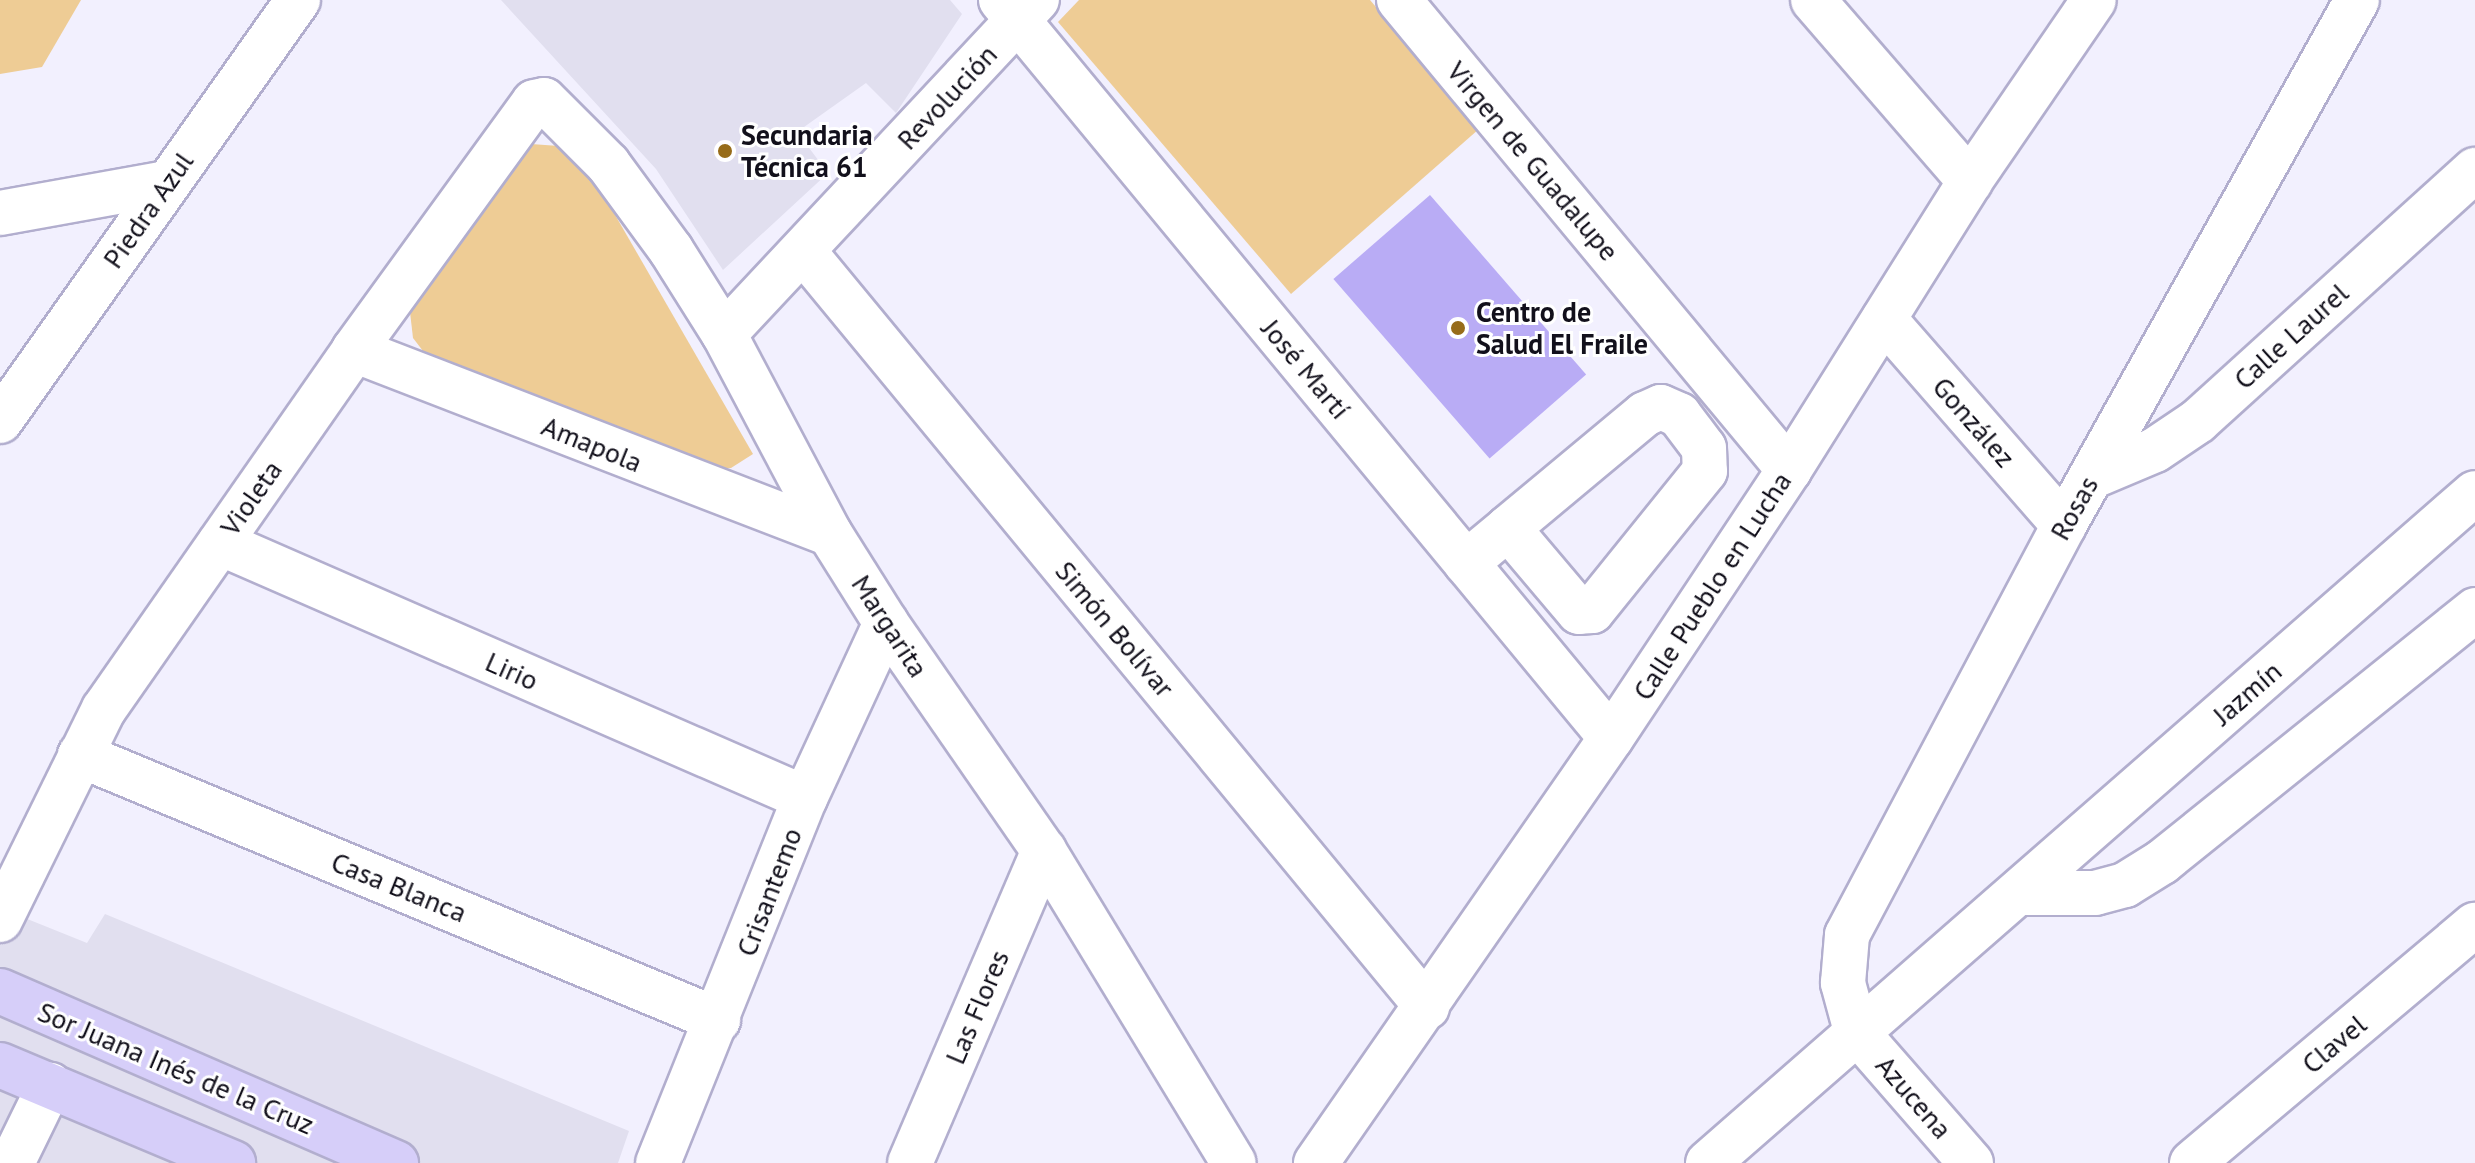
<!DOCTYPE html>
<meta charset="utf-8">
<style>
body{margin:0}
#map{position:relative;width:2475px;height:1163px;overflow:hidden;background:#f2f0fe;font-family:"PT Sans",sans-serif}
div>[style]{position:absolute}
.built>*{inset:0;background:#e1dfef}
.green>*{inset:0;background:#eecc95}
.building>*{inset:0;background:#b9acf5;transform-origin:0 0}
.roads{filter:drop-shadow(2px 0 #b2aece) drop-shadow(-2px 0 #b2aece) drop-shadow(0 2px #b2aece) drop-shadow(0 -2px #b2aece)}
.minor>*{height:44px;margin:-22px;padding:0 22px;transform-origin:22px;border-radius:22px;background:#fff}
.major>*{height:44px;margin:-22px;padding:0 22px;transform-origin:22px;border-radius:22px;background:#d6cef9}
.dots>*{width:22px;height:22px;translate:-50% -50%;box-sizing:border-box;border:4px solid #fff;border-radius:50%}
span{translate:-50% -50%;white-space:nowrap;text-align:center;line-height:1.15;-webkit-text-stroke:6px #fff;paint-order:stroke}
.street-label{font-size:28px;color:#12101b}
.poi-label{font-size:28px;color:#12101b;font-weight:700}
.left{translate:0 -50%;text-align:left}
</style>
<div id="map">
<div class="built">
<div style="clip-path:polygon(501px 0,950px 0,962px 14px,896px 113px,866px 83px,797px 132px,828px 173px,723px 270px,656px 169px)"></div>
<div style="clip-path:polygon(0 908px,87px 943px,105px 914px,629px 1131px,618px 1163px,0 1163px)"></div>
</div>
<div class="green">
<div style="clip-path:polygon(0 0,81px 0,42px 67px,0 74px)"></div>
<div style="clip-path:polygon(1079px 0,1370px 0,1479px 129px,1291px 294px,1058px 22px)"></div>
<div style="clip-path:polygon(531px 144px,559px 146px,603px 194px,753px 454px,731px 468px,708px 470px,423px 351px,413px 338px,410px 312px)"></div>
</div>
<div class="building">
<div style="left:1430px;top:195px;width:238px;height:128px;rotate:49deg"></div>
</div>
<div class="roads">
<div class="minor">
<div style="left:1001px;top:0;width:957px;rotate:50.42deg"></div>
<div style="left:1399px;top:0;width:611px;rotate:50.31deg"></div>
<div style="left:1813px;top:0;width:240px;rotate:49.1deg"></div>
<div style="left:0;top:213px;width:169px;rotate:-10.2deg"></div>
<div style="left:804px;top:252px;width:979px;rotate:50.47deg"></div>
<div style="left:1884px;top:319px;width:274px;rotate:48.9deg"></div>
<div style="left:724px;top:334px;width:458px;rotate:-46.9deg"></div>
<div style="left:354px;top:350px;width:510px;rotate:21.13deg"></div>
<div style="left:0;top:421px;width:516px;rotate:-54.71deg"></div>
<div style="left:2091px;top:477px;width:69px;rotate:-22.9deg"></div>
<div style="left:2155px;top:450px;width:52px;rotate:-34deg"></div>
<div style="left:2198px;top:421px;width:374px;rotate:-42.2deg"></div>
<div style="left:220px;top:543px;width:638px;rotate:23.55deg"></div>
<div style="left:1466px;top:563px;width:55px;rotate:-39.8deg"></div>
<div style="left:1508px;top:528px;width:178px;rotate:-39.8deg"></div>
<div style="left:1645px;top:414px;width:17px;rotate:-24deg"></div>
<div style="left:1661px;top:407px;width:20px;rotate:24deg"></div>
<div style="left:1679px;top:415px;width:41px;rotate:52.9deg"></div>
<div style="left:1704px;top:448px;width:23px;rotate:88deg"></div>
<div style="left:1705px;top:471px;width:180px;rotate:128.9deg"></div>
<div style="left:1592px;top:611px;width:13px;rotate:176deg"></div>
<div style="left:1579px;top:612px;width:110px;rotate:-130.2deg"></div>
<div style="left:80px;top:755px;width:691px;rotate:22.56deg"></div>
<div style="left:2019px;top:893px;width:76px"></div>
<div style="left:2095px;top:893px;width:31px;rotate:-15deg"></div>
<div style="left:2125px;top:885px;width:44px;rotate:-31.9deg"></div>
<div style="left:2162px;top:862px;width:402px;rotate:-38.8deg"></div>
<div style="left:0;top:920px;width:235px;rotate:-63.8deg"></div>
<div style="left:104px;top:709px;width:437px;rotate:-55.1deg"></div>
<div style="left:354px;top:350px;width:306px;rotate:-54deg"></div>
<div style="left:534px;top:102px;width:10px;rotate:-11deg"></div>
<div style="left:544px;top:100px;width:91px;rotate:45deg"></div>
<div style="left:608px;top:164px;width:107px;rotate:53.8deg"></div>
<div style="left:671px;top:250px;width:99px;rotate:57.8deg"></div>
<div style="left:724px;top:334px;width:226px;rotate:62.1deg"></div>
<div style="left:830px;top:534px;width:105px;rotate:57.8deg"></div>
<div style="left:886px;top:623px;width:277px;rotate:55.3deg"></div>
<div style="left:1044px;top:851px;width:365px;rotate:58.7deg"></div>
<div style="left:12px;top:1163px;width:87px;rotate:-64deg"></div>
<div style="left:658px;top:1163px;width:393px;rotate:-68.1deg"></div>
<div style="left:805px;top:798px;width:193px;rotate:-65.2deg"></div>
<div style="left:910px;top:1163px;width:340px;rotate:-66.8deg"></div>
<div style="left:1316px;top:1163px;width:517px;rotate:-55.23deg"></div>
<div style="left:1611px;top:738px;width:322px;rotate:-56.4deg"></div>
<div style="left:1789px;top:470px;width:341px;rotate:-57.9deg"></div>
<div style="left:1970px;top:181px;width:219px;rotate:-55.6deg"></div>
<div style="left:1708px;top:1163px;width:1018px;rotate:-41.14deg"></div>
<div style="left:1971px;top:1163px;width:175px;rotate:-131.1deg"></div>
<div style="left:1856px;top:1031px;width:50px;rotate:-105.2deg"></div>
<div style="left:1843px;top:983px;width:48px;rotate:-85.2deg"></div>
<div style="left:1847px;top:935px;width:464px;rotate:-62.1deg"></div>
<div style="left:2064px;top:525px;width:601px;rotate:-60.83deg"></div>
<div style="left:2192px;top:1163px;width:370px;rotate:-40.1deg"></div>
</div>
<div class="major">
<div style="left:0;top:991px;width:432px;rotate:23.5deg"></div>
<div style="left:0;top:1065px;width:253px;rotate:22.8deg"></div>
</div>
</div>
<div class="dots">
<div style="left:725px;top:151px;background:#976c19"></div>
<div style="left:1458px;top:328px;background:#976c19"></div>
</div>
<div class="street-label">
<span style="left:947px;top:97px;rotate:-47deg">Revolución</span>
<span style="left:1533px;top:161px;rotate:50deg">Virgen de Guadalupe</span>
<span style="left:148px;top:210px;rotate:-55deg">Piedra Azul</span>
<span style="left:2291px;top:336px;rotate:-42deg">Calle Laurel</span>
<span style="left:1306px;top:369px;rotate:50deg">José Martí</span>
<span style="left:1974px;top:422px;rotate:49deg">González</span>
<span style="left:592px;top:444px;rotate:22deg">Amapola</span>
<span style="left:251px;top:498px;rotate:-55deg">Violeta</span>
<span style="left:2074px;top:508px;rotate:-61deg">Rosas</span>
<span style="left:1712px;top:586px;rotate:-57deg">Calle Pueblo en Lucha</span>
<span style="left:890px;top:626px;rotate:57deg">Margarita</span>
<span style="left:1115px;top:629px;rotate:50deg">Simón Bolívar</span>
<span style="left:512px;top:671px;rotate:24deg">Lirio</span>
<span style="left:2247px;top:693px;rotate:-41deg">Jazmín</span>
<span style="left:399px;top:887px;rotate:22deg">Casa Blanca</span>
<span style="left:769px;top:892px;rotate:-69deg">Crisantemo</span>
<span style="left:977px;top:1007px;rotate:-67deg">Las Flores</span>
<span style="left:2334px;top:1044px;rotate:-40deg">Clavel</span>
<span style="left:176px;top:1068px;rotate:23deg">Sor Juana Inés de la Cruz</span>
<span style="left:1914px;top:1097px;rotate:49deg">Azucena</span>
</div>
<div class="poi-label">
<span class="left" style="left:741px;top:151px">Secundaria<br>Técnica 61</span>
<span class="left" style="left:1476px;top:328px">Centro de<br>Salud El Fraile</span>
</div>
</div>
